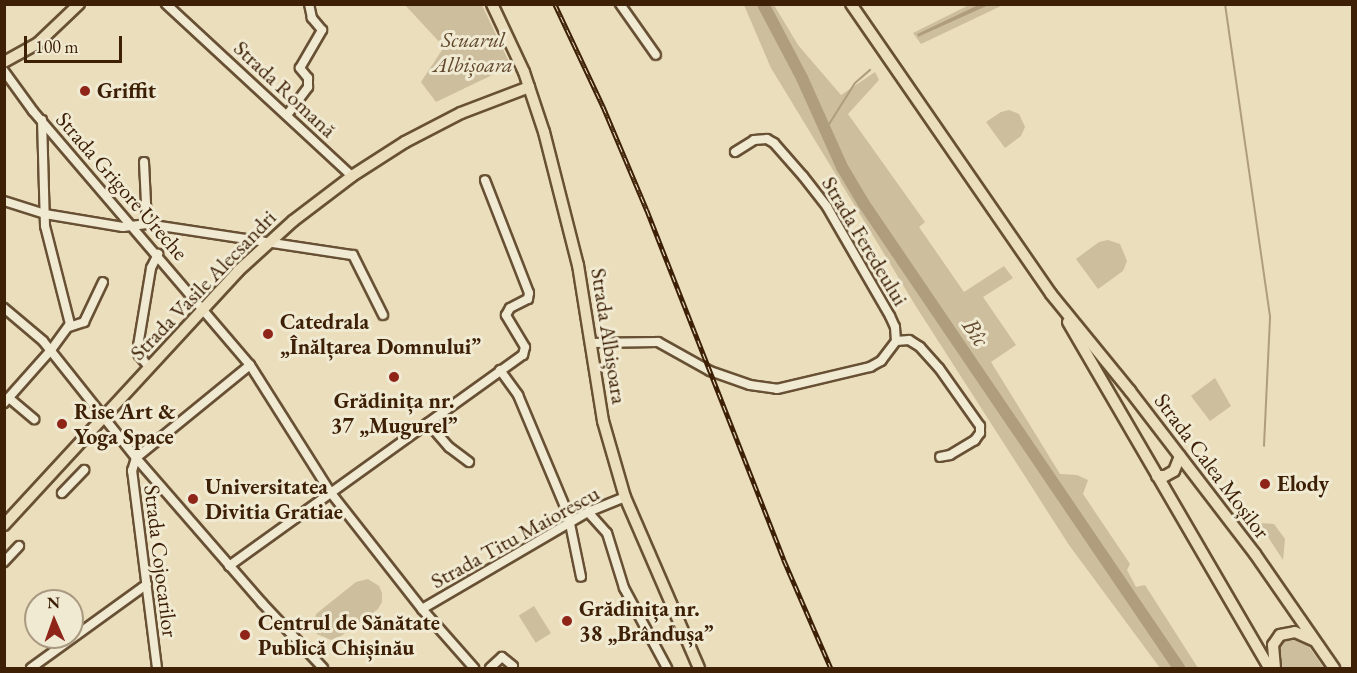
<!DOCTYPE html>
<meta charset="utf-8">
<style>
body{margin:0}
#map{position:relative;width:1357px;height:673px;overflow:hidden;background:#eadebc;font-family:"EB Garamond",serif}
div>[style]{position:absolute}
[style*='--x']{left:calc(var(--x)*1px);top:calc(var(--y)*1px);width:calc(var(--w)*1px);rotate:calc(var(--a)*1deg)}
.green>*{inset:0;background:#cdbe9d;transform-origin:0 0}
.water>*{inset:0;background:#af9d7e}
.stream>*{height:2px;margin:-1px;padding:0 1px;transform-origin:1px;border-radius:1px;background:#af9d7e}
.river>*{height:12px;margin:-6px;padding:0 6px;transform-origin:6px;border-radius:6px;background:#af9d7e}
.roads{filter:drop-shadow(2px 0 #685034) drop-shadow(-2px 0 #685034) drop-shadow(0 2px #685034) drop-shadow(0 -2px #685034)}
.minor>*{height:8px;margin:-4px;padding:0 4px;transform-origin:4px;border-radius:4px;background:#f1ead3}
.major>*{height:10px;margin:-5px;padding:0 5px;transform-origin:5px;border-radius:5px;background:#eadebc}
.rail>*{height:4.5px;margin-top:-2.25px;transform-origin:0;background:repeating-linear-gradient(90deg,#f1ead3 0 7px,#3d2006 0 14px);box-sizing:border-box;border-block:2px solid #3d2006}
.dots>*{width:16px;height:16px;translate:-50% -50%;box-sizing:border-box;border:3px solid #f1ead3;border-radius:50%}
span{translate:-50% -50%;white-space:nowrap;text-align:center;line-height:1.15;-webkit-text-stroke:6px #f1ead3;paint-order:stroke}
.park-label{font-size:22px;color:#61482c;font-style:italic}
.street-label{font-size:22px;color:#3d2006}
.poi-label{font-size:22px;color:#3d2006;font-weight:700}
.left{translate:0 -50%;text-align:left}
.water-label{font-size:24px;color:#654c30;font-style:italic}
.frame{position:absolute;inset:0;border:6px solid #3d2006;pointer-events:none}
.north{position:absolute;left:24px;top:589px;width:60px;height:60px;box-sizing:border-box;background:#f1ead3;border:2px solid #a99981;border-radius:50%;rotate:358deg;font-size:16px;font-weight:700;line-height:24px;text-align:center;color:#3d2006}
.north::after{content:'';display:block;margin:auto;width:21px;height:27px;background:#8f2418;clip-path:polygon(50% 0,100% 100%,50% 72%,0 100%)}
.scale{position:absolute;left:24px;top:36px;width:98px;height:27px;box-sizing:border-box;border:3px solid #3d2006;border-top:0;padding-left:8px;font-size:18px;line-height:21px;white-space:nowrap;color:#3d2006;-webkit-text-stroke:4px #f1ead3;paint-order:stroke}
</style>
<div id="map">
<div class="green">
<i style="clip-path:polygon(405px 5px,482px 5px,511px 66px,436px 102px,421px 82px,444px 47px)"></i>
<i style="clip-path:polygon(744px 5px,774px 5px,798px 45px,841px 95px,875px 72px,879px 80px,848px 114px,925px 222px,919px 227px,964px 292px,1004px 266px,1013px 278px,983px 297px,1016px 345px,991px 362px,1060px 474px,1077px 475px,1088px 480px,1083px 494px,1130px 564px,1127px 570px,1136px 587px,1145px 585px,1198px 668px,1160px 668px,1069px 545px,917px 308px,771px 68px)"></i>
<i style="clip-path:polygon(969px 5px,978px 5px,917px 34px,918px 37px,989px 5px,1003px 5px,921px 44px,913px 33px)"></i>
<i style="clip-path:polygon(1009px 110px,1019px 114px,1025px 127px,1021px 136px,1005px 148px,986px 122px,1001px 112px)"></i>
<i style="clip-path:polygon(1108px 240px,1120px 244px,1127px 261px,1123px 271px,1098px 289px,1076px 259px,1099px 242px)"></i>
<i style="clip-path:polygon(1215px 378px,1231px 406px,1210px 421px,1191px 396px)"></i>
<i style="clip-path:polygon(1259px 523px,1274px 524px,1285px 539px,1283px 560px)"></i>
<i style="clip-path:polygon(368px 579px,379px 586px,382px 593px,382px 602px,378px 609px,341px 636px,331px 640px,317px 634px,314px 628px,316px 614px,356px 582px)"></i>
<i style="left:534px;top:606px;width:32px;height:18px;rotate:58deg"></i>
<i style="clip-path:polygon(1289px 635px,1304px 640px,1324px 668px,1282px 668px,1277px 650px,1279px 641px)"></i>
</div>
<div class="water">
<i style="clip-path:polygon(978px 5px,989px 5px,918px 37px,917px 34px)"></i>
</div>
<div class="stream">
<i style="--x:1225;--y:4;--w:317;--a:81.8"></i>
<i style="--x:1270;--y:318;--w:128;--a:92.7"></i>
<i style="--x:826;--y:129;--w:54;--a:-57.8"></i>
<i style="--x:855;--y:83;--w:20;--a:-41"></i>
</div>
<div class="river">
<i style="--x:763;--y:4;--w:84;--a:62.2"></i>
<i style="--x:802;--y:78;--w:98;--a:65.8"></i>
<i style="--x:842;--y:167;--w:43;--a:59.3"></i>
<i style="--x:864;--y:204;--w:561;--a:55.83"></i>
</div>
<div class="roads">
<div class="minor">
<i style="--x:166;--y:4;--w:253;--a:42.8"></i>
<i style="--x:620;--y:4;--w:62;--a:54.8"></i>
<i style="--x:4;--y:71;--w:49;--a:54.1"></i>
<i style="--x:33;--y:111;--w:334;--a:49.5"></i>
<i style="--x:250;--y:365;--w:151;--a:57.7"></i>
<i style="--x:331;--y:493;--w:147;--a:51.9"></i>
<i style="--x:422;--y:609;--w:79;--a:48.6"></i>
<i style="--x:287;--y:115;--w:35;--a:-53"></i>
<i style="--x:308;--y:87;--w:9;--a:-90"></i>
<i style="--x:308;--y:78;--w:13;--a:-129"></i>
<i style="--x:300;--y:68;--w:44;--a:-59.9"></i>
<i style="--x:322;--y:30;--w:16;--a:-130"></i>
<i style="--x:312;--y:18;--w:14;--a:-102"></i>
<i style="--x:735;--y:152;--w:22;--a:-32"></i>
<i style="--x:754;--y:140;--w:13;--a:-4"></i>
<i style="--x:767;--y:139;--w:8;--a:30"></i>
<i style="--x:774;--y:143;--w:44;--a:48.7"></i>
<i style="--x:803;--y:176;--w:39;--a:52"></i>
<i style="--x:827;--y:207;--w:126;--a:60"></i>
<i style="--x:890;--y:316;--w:12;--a:66"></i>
<i style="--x:895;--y:327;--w:14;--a:86"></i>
<i style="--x:144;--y:162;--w:62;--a:87.2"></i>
<i style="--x:4;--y:201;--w:43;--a:17.6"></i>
<i style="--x:45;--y:214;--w:79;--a:9.5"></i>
<i style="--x:123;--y:227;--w:24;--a:-7"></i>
<i style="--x:147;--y:224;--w:208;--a:8.6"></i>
<i style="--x:353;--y:255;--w:67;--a:63.4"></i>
<i style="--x:4;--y:308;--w:51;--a:40.2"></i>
<i style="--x:43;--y:341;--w:149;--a:51.5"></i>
<i style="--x:136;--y:458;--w:192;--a:49"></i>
<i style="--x:262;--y:603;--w:89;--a:46.8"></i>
<i style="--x:69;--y:327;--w:16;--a:-18"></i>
<i style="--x:84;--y:322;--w:44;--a:-64.6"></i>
<i style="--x:591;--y:343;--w:67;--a:-0.9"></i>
<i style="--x:658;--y:342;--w:60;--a:29.1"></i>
<i style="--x:710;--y:371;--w:42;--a:19.3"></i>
<i style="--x:750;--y:385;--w:27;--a:8"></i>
<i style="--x:777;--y:389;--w:96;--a:-13.3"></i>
<i style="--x:870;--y:367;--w:13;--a:-29"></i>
<i style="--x:881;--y:361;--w:25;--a:-53"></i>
<i style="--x:896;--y:341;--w:13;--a:-4"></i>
<i style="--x:909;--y:340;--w:13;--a:32"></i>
<i style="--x:920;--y:347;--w:28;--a:48"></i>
<i style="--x:939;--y:368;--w:71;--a:54.7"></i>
<i style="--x:980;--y:426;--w:7;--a:90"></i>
<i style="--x:980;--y:433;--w:9;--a:126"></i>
<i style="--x:975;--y:440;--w:29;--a:149"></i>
<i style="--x:950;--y:455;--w:10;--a:169"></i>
<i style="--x:149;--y:367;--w:16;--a:-130"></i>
<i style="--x:139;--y:355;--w:9;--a:-96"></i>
<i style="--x:138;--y:346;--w:79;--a:-80.5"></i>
<i style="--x:151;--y:268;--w:16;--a:-63"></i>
<i style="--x:500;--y:370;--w:31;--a:54"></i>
<i style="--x:518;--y:395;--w:129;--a:67.2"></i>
<i style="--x:568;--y:514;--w:64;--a:78.3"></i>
<i style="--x:9;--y:398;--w:33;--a:40"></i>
<i style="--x:4;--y:403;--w:71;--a:-48.4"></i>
<i style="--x:51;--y:350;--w:32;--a:-54"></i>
<i style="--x:70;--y:324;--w:101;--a:-104.3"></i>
<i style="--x:45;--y:226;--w:106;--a:-91.6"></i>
<i style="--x:428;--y:423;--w:32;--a:49"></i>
<i style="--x:449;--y:447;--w:25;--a:37"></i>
<i style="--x:62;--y:493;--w:32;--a:-46"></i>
<i style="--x:588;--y:512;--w:28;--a:48"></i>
<i style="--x:607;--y:533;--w:58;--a:72.8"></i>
<i style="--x:624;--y:588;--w:91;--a:61.7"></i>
<i style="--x:4;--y:562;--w:22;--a:-47"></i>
<i style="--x:229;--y:566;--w:362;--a:-35.7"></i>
<i style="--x:523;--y:355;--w:8;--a:-76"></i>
<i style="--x:525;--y:347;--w:37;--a:-121"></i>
<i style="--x:506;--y:315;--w:8;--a:-60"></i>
<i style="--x:510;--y:308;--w:20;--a:-27"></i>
<i style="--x:528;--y:299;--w:6;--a:-81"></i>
<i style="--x:529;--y:293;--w:121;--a:-111.3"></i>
<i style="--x:422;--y:609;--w:192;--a:-30.3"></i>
<i style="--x:588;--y:512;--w:40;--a:-22"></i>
<i style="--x:31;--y:668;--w:143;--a:-35.9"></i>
<i style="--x:157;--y:668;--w:199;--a:-97.2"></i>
<i style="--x:132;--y:471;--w:14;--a:-73"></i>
<i style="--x:136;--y:458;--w:147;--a:-39.2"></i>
<i style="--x:490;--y:668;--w:16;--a:-43"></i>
<i style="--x:502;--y:657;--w:14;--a:39"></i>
</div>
<div class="major">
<i style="--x:492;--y:4;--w:75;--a:64.8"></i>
<i style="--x:524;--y:72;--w:63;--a:71.6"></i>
<i style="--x:544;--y:132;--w:137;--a:75.7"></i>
<i style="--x:578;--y:265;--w:158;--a:80.9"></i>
<i style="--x:603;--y:421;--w:79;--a:73.9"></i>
<i style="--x:625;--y:497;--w:186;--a:66.6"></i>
<i style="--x:851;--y:4;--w:352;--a:55.4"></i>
<i style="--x:1051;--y:294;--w:125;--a:50.8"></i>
<i style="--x:1130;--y:391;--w:205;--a:52.5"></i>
<i style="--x:1255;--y:554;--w:139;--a:55.3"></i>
<i style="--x:4;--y:62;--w:38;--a:-29"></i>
<i style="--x:37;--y:44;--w:58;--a:-43.6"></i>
<i style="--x:1068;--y:322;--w:400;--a:59.8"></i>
<i style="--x:1157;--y:476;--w:8;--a:0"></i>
<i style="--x:1165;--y:476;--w:10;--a:-29"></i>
<i style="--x:1174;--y:471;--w:16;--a:-68"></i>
<i style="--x:4;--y:525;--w:345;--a:-47.3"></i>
<i style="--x:238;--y:271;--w:74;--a:-42.3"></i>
<i style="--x:293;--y:221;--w:74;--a:-37.3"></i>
<i style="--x:352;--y:176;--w:63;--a:-32.7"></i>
<i style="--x:405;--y:142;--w:63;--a:-27.4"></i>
<i style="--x:461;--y:113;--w:73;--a:-20.9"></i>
<i style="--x:1275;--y:668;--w:23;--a:-95"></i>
<i style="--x:1273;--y:645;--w:12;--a:-55"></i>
<i style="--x:1280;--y:635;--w:15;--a:-11"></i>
<i style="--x:1295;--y:632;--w:20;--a:24"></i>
</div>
</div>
<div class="rail">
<i style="--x:555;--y:4;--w:113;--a:64.8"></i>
<i style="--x:603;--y:106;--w:113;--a:67.1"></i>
<i style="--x:647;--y:210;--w:376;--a:68.6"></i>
<i style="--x:784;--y:560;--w:118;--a:66.5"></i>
</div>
<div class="dots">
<i style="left:85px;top:91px;background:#8f2418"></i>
<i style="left:268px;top:334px;background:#8f2418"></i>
<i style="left:394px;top:377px;background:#8f2418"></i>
<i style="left:62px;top:424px;background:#8f2418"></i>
<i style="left:1265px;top:484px;background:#8f2418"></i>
<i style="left:193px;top:499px;background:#8f2418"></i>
<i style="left:567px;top:621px;background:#8f2418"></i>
<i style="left:245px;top:635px;background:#8f2418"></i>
</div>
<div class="park-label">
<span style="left:473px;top:52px">Scuarul<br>Albișoara</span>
</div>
<div class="street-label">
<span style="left:285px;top:89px;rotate:43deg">Strada Romană</span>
<span style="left:122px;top:186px;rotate:49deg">Strada Grigore Ureche</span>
<span style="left:865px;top:241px;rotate:59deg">Strada Feredeului</span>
<span style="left:203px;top:285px;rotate:-46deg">Strada Vasile Alecsandri</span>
<span style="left:609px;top:336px;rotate:81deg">Strada Albișoara</span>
<span style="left:1212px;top:466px;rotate:53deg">Strada Calea Moșilor</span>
<span style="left:515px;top:537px;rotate:-29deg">Strada Titu Maiorescu</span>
<span style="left:161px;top:561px;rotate:83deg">Strada Cojocarilor</span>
</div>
<div class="poi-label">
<span class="left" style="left:97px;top:91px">Griffit</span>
<span class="left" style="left:280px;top:334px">Catedrala<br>„Înălțarea Domnului”</span>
<span style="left:394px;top:413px">Grădinița nr.<br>37 „Mugurel”</span>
<span class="left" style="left:74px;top:424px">Rise Art &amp;<br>Yoga Space</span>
<span class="left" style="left:1277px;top:484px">Elody</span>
<span class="left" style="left:205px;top:499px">Universitatea<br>Divitia Gratiae</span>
<span class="left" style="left:579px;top:621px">Grădinița nr.<br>38 „Brândușa”</span>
<span class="left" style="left:258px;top:635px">Centrul de Sănătate<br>Publică Chișinău</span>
</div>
<div class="water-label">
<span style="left:976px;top:332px;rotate:56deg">Bîc</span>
</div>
<div class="frame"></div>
<div class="north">N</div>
<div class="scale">100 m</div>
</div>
